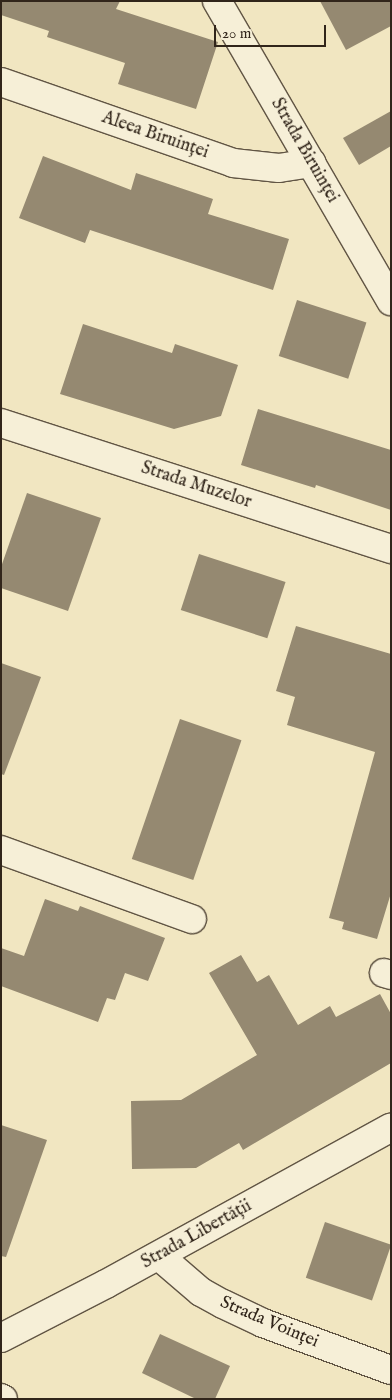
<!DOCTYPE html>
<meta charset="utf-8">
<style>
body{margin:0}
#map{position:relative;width:392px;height:1400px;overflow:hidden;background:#f1e6c1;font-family:"IM FELL English",serif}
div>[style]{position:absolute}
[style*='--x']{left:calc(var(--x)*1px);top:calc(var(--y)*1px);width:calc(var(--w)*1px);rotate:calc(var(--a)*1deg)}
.building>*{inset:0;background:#958971;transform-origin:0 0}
.roads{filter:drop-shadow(1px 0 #615544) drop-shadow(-1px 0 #615544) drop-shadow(0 1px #615544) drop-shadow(0 -1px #615544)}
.minor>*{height:28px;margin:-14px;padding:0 14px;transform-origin:14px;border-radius:14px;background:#f6efd7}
span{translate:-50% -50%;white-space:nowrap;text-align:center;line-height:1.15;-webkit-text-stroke:5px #f6efd7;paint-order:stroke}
.street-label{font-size:18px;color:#31251a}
.frame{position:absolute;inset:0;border:2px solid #31251a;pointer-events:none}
.scale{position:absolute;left:214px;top:25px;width:112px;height:22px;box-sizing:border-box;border:2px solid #31251a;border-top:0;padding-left:6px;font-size:15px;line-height:18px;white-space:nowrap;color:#31251a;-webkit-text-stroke:4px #f6efd7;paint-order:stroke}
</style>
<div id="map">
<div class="building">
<i style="clip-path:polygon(1px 1px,120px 1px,116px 9px,218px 42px,196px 109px,118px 84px,125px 63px,47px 37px,49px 31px,1px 15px)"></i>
<i style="clip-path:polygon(320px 1px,391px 1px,391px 26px,346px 50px)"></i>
<i style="clip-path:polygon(391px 111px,391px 146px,359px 165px,343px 138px)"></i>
<i style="clip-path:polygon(43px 156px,131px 190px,136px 173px,213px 199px,208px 214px,289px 239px,273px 290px,90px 230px,85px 243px,19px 218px)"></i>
<i style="left:297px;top:300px;width:73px;height:59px;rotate:18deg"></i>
<i style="clip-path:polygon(83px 324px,172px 353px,175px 344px,238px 365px,221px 416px,174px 429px,60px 394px)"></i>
<i style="clip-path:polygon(258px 409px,391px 450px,391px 510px,316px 485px,315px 488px,241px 465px)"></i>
<i style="clip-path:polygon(27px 493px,101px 518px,68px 611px,1px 588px,1px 567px)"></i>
<i style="left:199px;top:554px;width:91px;height:59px;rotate:18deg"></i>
<i style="clip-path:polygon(296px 626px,391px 654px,391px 893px,377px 939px,342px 929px,344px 922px,329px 918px,375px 752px,287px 725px,295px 697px,276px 691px)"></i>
<i style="clip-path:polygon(1px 663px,41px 677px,4px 775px,1px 774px)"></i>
<i style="left:180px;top:719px;width:65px;height:148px;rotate:19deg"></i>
<i style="clip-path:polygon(45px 899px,78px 911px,80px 906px,165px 938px,148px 981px,125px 973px,115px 1000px,107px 998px,98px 1022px,1px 986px,1px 948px,24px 956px)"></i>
<i style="clip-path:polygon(241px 955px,257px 982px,269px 975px,298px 1025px,330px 1006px,336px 1017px,380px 994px,391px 1014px,391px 1063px,243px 1150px,239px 1143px,196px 1168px,132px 1169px,131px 1101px,181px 1100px,257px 1055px,209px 973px)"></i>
<i style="clip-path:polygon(1px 1125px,47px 1140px,6px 1257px,1px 1256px)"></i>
<i style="left:325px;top:1222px;width:70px;height:59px;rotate:19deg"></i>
<i style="clip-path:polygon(160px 1334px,230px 1366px,215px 1399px,196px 1399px,142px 1373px)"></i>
</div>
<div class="roads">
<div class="minor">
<i style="--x:217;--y:1;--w:347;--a:59.9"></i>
<i style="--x:1;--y:82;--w:246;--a:19.2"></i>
<i style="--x:233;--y:163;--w:46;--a:6.2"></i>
<i style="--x:279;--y:168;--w:33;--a:-9"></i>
<i style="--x:1;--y:423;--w:410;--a:17.9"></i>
<i style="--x:1;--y:850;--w:203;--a:19.9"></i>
<i style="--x:384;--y:973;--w:7;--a:16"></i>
<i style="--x:159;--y:1256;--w:55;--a:40.6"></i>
<i style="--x:201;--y:1292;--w:25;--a:29"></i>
<i style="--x:223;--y:1304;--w:44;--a:25.4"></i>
<i style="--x:263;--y:1323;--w:136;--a:20.2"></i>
<i style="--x:1;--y:1338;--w:118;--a:-27.2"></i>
<i style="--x:106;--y:1284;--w:325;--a:-28.8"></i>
<i style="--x:1;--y:1398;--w:2;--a:27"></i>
</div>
</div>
<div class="street-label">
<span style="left:155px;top:136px;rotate:19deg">Aleea Biruinței</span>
<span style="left:304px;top:151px;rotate:60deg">Strada Biruinței</span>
<span style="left:196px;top:486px;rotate:18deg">Strada Muzelor</span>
<span style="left:197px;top:1235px;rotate:-29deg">Strada Libertății</span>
<span style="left:269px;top:1323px;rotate:23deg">Strada Voinței</span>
</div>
<div class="frame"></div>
<div class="scale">20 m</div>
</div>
